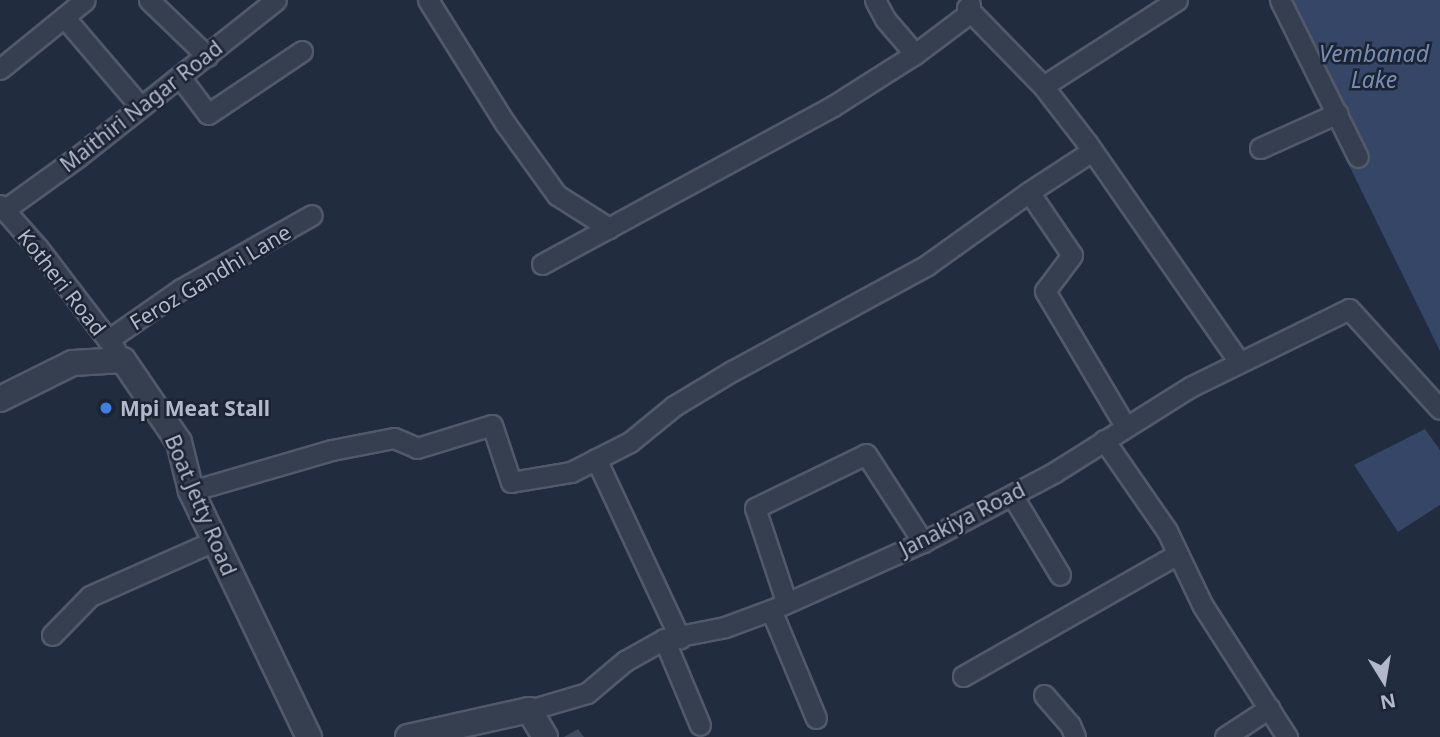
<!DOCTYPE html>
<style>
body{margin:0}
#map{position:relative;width:1440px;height:737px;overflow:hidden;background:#222c3f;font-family:"Noto Sans",sans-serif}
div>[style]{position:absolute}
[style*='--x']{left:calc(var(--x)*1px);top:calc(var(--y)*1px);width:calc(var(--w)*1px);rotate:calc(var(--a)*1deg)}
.water>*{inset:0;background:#354667}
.building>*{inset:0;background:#3e4a5e}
.roads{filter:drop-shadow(2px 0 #52596a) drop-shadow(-2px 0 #52596a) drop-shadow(0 2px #52596a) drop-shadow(0 -2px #52596a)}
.minor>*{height:19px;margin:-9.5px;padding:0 9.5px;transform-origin:9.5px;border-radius:9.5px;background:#363f4f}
.tertiary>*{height:24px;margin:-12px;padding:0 12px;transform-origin:12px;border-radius:12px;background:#363f4f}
.dots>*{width:19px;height:19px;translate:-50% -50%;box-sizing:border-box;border:4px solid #1c2434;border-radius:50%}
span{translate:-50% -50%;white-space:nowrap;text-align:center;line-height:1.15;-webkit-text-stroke:5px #1c2434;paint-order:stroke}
.street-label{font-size:21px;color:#b2b9ca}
.poi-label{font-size:21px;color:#b2b9ca;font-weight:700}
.left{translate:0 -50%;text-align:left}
.water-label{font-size:23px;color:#788db3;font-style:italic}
.north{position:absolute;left:1349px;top:646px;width:70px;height:70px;-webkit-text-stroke:5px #1c2434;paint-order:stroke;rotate:169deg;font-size:19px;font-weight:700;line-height:28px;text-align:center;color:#b2b9ca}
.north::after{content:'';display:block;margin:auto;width:24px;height:32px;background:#b2b9ca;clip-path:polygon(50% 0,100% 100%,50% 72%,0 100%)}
</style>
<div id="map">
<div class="water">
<i style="clip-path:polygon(1268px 0,1440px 0,1440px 351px)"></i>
<i style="clip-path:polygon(1425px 429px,1440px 450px,1440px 505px,1398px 532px,1354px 465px)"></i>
</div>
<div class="building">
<i style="clip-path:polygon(578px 729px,584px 737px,564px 737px)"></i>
</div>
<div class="roads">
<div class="minor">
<i style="--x:149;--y:0;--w:81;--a:44"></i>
<i style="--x:428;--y:0;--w:145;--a:58"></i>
<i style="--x:505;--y:123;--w:89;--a:54.2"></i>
<i style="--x:557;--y:195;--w:62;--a:32.4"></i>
<i style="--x:875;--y:0;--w:21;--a:62"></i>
<i style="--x:885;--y:19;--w:46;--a:49.4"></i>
<i style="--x:1177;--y:0;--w:159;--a:147.3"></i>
<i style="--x:1043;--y:86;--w:72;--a:52.3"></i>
<i style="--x:1087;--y:143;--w:267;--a:55.2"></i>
<i style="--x:1280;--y:0;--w:175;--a:63.6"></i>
<i style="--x:970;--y:5;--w:4;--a:135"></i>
<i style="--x:967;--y:8;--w:109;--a:45.7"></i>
<i style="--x:64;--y:17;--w:118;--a:49.5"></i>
<i style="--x:0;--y:69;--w:109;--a:-39.1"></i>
<i style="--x:180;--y:77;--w:46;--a:52.9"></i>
<i style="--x:208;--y:114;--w:113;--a:-33.8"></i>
<i style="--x:1260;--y:148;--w:85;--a:-24.2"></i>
<i style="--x:1029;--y:192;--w:75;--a:-33.1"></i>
<i style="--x:0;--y:205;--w:57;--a:48.5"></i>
<i style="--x:38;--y:248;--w:127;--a:52.7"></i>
<i style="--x:4;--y:210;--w:92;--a:-35.8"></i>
<i style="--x:79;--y:156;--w:251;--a:-38.4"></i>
<i style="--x:542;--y:264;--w:331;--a:-28.5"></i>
<i style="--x:833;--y:106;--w:97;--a:-32.4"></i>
<i style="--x:915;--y:54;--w:70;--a:-36.9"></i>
<i style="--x:108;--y:340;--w:89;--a:-34.9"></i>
<i style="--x:181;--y:289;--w:150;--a:-29.5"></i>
<i style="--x:1104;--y:440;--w:111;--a:55.3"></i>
<i style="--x:1167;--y:531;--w:83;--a:64.4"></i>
<i style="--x:1203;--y:606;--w:156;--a:57.3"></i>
<i style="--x:596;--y:459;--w:198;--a:64.9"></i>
<i style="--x:191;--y:491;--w:147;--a:-16.2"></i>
<i style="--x:332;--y:450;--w:63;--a:-11"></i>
<i style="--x:394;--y:438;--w:25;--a:23"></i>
<i style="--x:417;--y:448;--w:78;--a:-17"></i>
<i style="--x:492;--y:425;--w:60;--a:71.6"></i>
<i style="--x:511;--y:482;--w:61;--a:-9.5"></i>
<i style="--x:571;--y:472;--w:66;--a:-27"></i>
<i style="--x:630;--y:442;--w:57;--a:-39.3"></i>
<i style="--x:674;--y:406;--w:68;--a:-31.1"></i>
<i style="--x:732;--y:371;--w:222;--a:-28.5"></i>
<i style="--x:927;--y:265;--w:125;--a:-35.6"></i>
<i style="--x:1029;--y:192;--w:76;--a:55.7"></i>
<i style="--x:1072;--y:255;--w:45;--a:126.9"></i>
<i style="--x:1045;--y:291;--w:157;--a:59.3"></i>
<i style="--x:1012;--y:495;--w:93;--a:59"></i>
<i style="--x:786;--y:601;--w:98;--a:-108.4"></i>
<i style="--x:755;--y:508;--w:123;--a:-25.9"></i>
<i style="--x:866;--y:454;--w:105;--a:57.1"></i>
<i style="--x:771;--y:610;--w:117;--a:67.4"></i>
<i style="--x:52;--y:635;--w:54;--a:-45.7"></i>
<i style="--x:90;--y:596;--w:136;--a:-23.9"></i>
<i style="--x:664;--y:639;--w:93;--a:67.3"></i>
<i style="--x:963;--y:676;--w:247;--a:-29.6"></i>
<i style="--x:1044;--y:695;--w:40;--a:49"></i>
<i style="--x:1070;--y:725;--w:13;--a:67"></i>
<i style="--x:529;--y:710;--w:60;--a:-16.3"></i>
<i style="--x:587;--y:693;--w:50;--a:-40.1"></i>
<i style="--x:625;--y:661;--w:45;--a:-29.4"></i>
<i style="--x:664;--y:639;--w:62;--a:-11.1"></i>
<i style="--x:725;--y:627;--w:49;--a:-20.3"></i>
<i style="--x:771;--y:610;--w:167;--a:-24.1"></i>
<i style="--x:923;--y:542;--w:149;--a:-27.9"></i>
<i style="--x:1055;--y:472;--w:160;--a:-32.2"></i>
<i style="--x:1190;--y:387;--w:177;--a:-26.1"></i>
<i style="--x:1349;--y:309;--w:135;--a:47.7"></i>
<i style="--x:1225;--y:737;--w:53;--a:-33.4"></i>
</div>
<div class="tertiary">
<i style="--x:0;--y:399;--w:81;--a:-26.3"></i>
<i style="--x:73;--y:363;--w:50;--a:-3.4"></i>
<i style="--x:123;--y:360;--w:99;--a:55.7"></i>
<i style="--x:179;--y:442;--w:50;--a:76.2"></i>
<i style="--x:191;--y:491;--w:273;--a:64.4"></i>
<i style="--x:408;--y:737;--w:124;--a:-12.6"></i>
<i style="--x:529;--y:710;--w:31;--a:59"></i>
</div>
</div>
<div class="dots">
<i style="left:106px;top:408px;background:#3f7fe0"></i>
</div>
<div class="street-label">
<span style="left:141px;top:106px;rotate:-38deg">Maithiri Nagar Road</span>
<span style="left:210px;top:277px;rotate:-31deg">Feroz Gandhi Lane</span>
<span style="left:62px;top:282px;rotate:52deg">Kotheri Road</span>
<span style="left:201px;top:505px;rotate:67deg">Boat Jetty Road</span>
<span style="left:962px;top:519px;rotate:-27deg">Janakiya Road</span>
</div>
<div class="poi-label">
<span class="left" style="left:120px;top:408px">Mpi Meat Stall</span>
</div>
<div class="water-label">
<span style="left:1374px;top:66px">Vembanad<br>Lake</span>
</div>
<div class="north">N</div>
</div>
